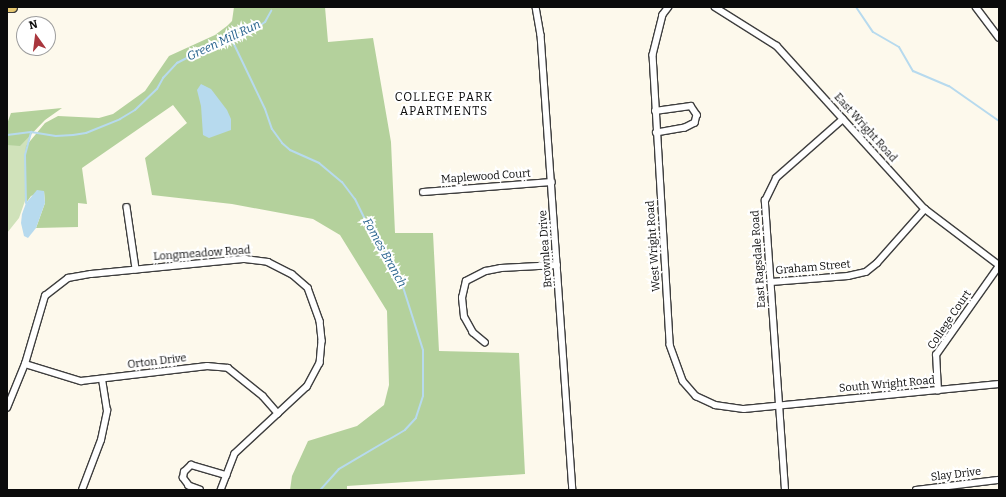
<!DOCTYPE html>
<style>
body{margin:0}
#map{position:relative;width:1006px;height:497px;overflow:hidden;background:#fdf9ec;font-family:Bitter,serif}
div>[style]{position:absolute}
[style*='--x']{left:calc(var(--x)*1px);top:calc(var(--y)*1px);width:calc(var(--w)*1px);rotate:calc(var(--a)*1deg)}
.green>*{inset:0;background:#d0e2ba}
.forest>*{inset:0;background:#b4d19c}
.water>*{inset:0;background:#b7daee}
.stream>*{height:2px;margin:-1px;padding:0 1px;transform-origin:1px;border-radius:1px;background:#b7daee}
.roads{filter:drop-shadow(1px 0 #3e3e3e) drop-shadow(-1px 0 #3e3e3e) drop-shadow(0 1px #3e3e3e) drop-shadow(0 -1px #3e3e3e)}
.minor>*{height:5.5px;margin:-2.75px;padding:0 2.75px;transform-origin:2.75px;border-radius:2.75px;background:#fff}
.primary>*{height:9px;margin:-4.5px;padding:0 4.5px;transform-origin:4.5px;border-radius:4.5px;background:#e7c972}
span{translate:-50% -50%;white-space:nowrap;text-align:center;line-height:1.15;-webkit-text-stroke:4px #fff;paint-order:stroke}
.street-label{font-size:11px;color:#0b0b0b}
.water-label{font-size:12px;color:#25618c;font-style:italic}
.neighbourhood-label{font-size:12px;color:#0b0b0b;letter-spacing:1px}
.frame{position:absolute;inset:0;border:8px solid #0b0b0b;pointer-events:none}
.north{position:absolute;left:16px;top:16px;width:40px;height:40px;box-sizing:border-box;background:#fff;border:1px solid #9d9d9d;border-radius:50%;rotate:346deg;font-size:11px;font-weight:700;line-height:16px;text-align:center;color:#0b0b0b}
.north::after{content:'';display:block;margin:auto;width:14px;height:18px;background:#a9363d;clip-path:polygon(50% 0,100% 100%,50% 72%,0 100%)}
</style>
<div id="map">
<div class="green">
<i style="clip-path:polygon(31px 132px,25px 155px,25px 201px,19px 218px,7px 233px,7px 135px)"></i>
</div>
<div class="forest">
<i style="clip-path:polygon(234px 7px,325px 7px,328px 42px,373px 38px,391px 142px,395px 233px,433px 233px,439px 351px,519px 353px,525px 474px,347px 486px,347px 490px,290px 490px,292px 476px,308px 441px,357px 426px,384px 405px,389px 385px,387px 311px,340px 235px,313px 219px,232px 204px,152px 195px,145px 158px,187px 123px,173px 105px,82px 168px,87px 204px,78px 203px,78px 227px,36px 228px,45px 203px,44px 191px,31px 196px,26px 203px,25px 155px,26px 146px,45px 123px,58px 116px,99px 118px,113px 114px,145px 91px,169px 56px,215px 35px,227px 26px,232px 21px)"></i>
<i style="clip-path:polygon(62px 108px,45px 120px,20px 146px,7px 145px,7px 124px,11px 113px)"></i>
</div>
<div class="water">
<i style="clip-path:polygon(201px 84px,211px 89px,227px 110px,231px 119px,231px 130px,209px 138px,203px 135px,201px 106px,197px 90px)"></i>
<i style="clip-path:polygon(37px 190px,44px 191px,45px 203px,36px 228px,28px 238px,24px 236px,21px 223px,22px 214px,26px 203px)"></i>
</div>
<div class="stream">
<i style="--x:856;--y:7;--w:30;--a:56"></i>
<i style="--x:873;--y:32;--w:30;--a:30"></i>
<i style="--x:899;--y:47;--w:28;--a:60"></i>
<i style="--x:913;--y:71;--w:39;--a:23"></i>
<i style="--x:949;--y:86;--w:61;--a:35"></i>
<i style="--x:231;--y:38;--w:79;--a:64.4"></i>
<i style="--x:265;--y:109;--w:21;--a:71"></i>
<i style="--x:272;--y:129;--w:17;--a:54"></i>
<i style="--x:282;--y:143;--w:11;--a:41"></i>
<i style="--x:290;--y:150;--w:32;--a:24"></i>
<i style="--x:319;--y:163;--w:30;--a:40"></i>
<i style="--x:342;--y:182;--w:21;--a:53"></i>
<i style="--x:355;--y:199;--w:52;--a:63.9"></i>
<i style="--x:378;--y:246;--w:48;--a:58.6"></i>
<i style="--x:403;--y:287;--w:66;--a:72.4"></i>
<i style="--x:423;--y:350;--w:46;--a:90"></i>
<i style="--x:423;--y:396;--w:23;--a:108"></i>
<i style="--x:416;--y:418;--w:16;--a:133"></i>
<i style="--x:405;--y:430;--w:77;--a:149.4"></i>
<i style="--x:339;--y:469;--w:28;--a:132"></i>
<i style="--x:7;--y:135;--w:24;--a:-7"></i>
<i style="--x:31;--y:132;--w:25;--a:9"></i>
<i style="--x:56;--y:136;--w:17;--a:-3"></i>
<i style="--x:73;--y:135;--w:13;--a:-9"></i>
<i style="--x:86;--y:133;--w:37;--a:-22"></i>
<i style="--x:120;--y:119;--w:17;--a:-31"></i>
<i style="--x:135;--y:110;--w:30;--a:-44"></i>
<i style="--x:157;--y:89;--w:13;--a:-61"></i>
<i style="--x:163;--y:78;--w:21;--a:-47"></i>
<i style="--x:177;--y:63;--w:37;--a:-27"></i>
<i style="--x:210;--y:46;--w:52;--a:-21.6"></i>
<i style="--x:258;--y:27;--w:9;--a:-36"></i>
<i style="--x:265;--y:22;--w:13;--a:-61"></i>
<i style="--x:26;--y:203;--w:48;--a:-91.2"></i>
<i style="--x:25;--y:155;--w:24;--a:-75"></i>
</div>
<div class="roads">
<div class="minor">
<i style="--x:536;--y:7;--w:28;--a:80"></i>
<i style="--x:541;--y:35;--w:456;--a:86"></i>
<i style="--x:669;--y:7;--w:10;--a:127"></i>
<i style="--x:663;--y:15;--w:41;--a:104"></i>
<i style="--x:653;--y:55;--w:290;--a:86.6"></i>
<i style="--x:670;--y:345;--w:38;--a:70"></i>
<i style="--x:683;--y:381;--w:20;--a:49"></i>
<i style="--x:696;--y:396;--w:21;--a:25"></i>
<i style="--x:715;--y:405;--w:29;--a:8"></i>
<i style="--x:744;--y:409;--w:256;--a:-5.6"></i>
<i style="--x:715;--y:7;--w:73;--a:32.2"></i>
<i style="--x:777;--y:46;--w:220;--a:47.8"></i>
<i style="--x:925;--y:209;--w:93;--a:37.1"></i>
<i style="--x:976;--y:7;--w:38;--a:53"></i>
<i style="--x:655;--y:111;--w:36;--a:-8"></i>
<i style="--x:691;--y:106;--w:11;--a:56"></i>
<i style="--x:697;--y:115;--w:8;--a:104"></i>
<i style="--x:695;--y:123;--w:11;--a:153"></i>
<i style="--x:685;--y:128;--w:29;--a:170"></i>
<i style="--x:423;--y:192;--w:129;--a:-4.4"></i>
<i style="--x:127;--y:207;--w:63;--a:81.7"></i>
<i style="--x:771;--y:282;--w:77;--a:-4.5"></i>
<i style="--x:848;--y:276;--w:18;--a:-13"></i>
<i style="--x:866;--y:272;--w:14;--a:-39"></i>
<i style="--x:877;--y:263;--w:72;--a:-48.4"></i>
<i style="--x:485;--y:343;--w:16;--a:-140"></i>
<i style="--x:473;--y:333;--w:18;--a:-119"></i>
<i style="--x:464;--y:317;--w:19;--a:-96"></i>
<i style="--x:462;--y:298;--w:17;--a:-77"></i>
<i style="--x:466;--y:281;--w:22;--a:-27"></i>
<i style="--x:486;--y:271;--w:15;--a:-11"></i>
<i style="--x:501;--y:268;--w:56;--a:-3.1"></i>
<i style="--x:25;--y:364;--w:59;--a:16.9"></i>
<i style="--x:81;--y:381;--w:127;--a:-6.8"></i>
<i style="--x:207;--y:366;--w:21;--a:5"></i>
<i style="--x:228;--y:368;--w:45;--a:38.7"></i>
<i style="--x:263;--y:396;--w:23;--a:49"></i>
<i style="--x:938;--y:391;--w:36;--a:-93"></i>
<i style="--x:936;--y:355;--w:109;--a:-54.7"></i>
<i style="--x:7;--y:408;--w:48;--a:-67.8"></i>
<i style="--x:25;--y:364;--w:71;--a:-73.6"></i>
<i style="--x:45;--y:296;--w:29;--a:-38"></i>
<i style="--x:68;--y:278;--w:23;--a:-10"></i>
<i style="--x:91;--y:274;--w:155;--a:-5.6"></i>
<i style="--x:245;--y:259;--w:23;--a:7"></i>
<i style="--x:268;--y:262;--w:27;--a:27"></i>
<i style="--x:292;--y:274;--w:21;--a:41"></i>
<i style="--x:308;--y:288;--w:35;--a:70"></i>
<i style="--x:320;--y:321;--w:20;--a:84"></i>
<i style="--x:322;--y:341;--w:22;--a:95"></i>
<i style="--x:320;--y:363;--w:27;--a:118"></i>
<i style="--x:307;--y:387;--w:98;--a:137.1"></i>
<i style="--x:235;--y:454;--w:39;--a:111"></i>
<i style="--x:82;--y:490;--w:53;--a:-69.2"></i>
<i style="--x:101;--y:440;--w:30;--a:-78"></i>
<i style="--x:107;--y:411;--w:32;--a:-99"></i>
<i style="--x:200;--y:490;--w:12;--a:-160"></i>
<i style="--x:189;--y:486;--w:10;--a:-127"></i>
<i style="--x:183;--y:478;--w:6;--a:-81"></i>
<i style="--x:184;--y:472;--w:10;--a:-45"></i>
<i style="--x:191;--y:465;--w:37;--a:16"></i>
<i style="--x:785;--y:490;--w:290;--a:-94"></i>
<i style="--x:765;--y:201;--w:25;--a:-64"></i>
<i style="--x:776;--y:178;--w:89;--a:-41.4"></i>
<i style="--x:916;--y:490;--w:84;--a:-6.9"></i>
</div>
<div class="primary">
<i style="--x:7;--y:7;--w:5;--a:0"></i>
</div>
</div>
<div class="street-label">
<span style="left:865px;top:128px;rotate:48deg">East Wright Road</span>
<span style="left:486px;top:177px;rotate:-4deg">Maplewood Court</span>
<span style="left:654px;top:246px;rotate:-94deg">West Wright Road</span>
<span style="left:546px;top:249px;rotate:-94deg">Brownlea Drive</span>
<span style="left:202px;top:254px;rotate:-4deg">Longmeadow Road</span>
<span style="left:759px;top:259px;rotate:-94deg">East Ragsdale Road</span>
<span style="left:813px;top:268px;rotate:-5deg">Graham Street</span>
<span style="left:950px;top:320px;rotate:-56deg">College Court</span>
<span style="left:157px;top:362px;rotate:-7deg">Orton Drive</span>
<span style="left:887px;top:385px;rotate:-5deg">South Wright Road</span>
<span style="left:956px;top:475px;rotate:-7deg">Slay Drive</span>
</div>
<div class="water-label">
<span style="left:224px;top:41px;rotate:-25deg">Green Mill Run</span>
<span style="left:384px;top:253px;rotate:61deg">Fomes Branch</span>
</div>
<div class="neighbourhood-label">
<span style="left:444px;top:105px">COLLEGE PARK<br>APARTMENTS</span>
</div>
<div class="frame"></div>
<div class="north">N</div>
</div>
